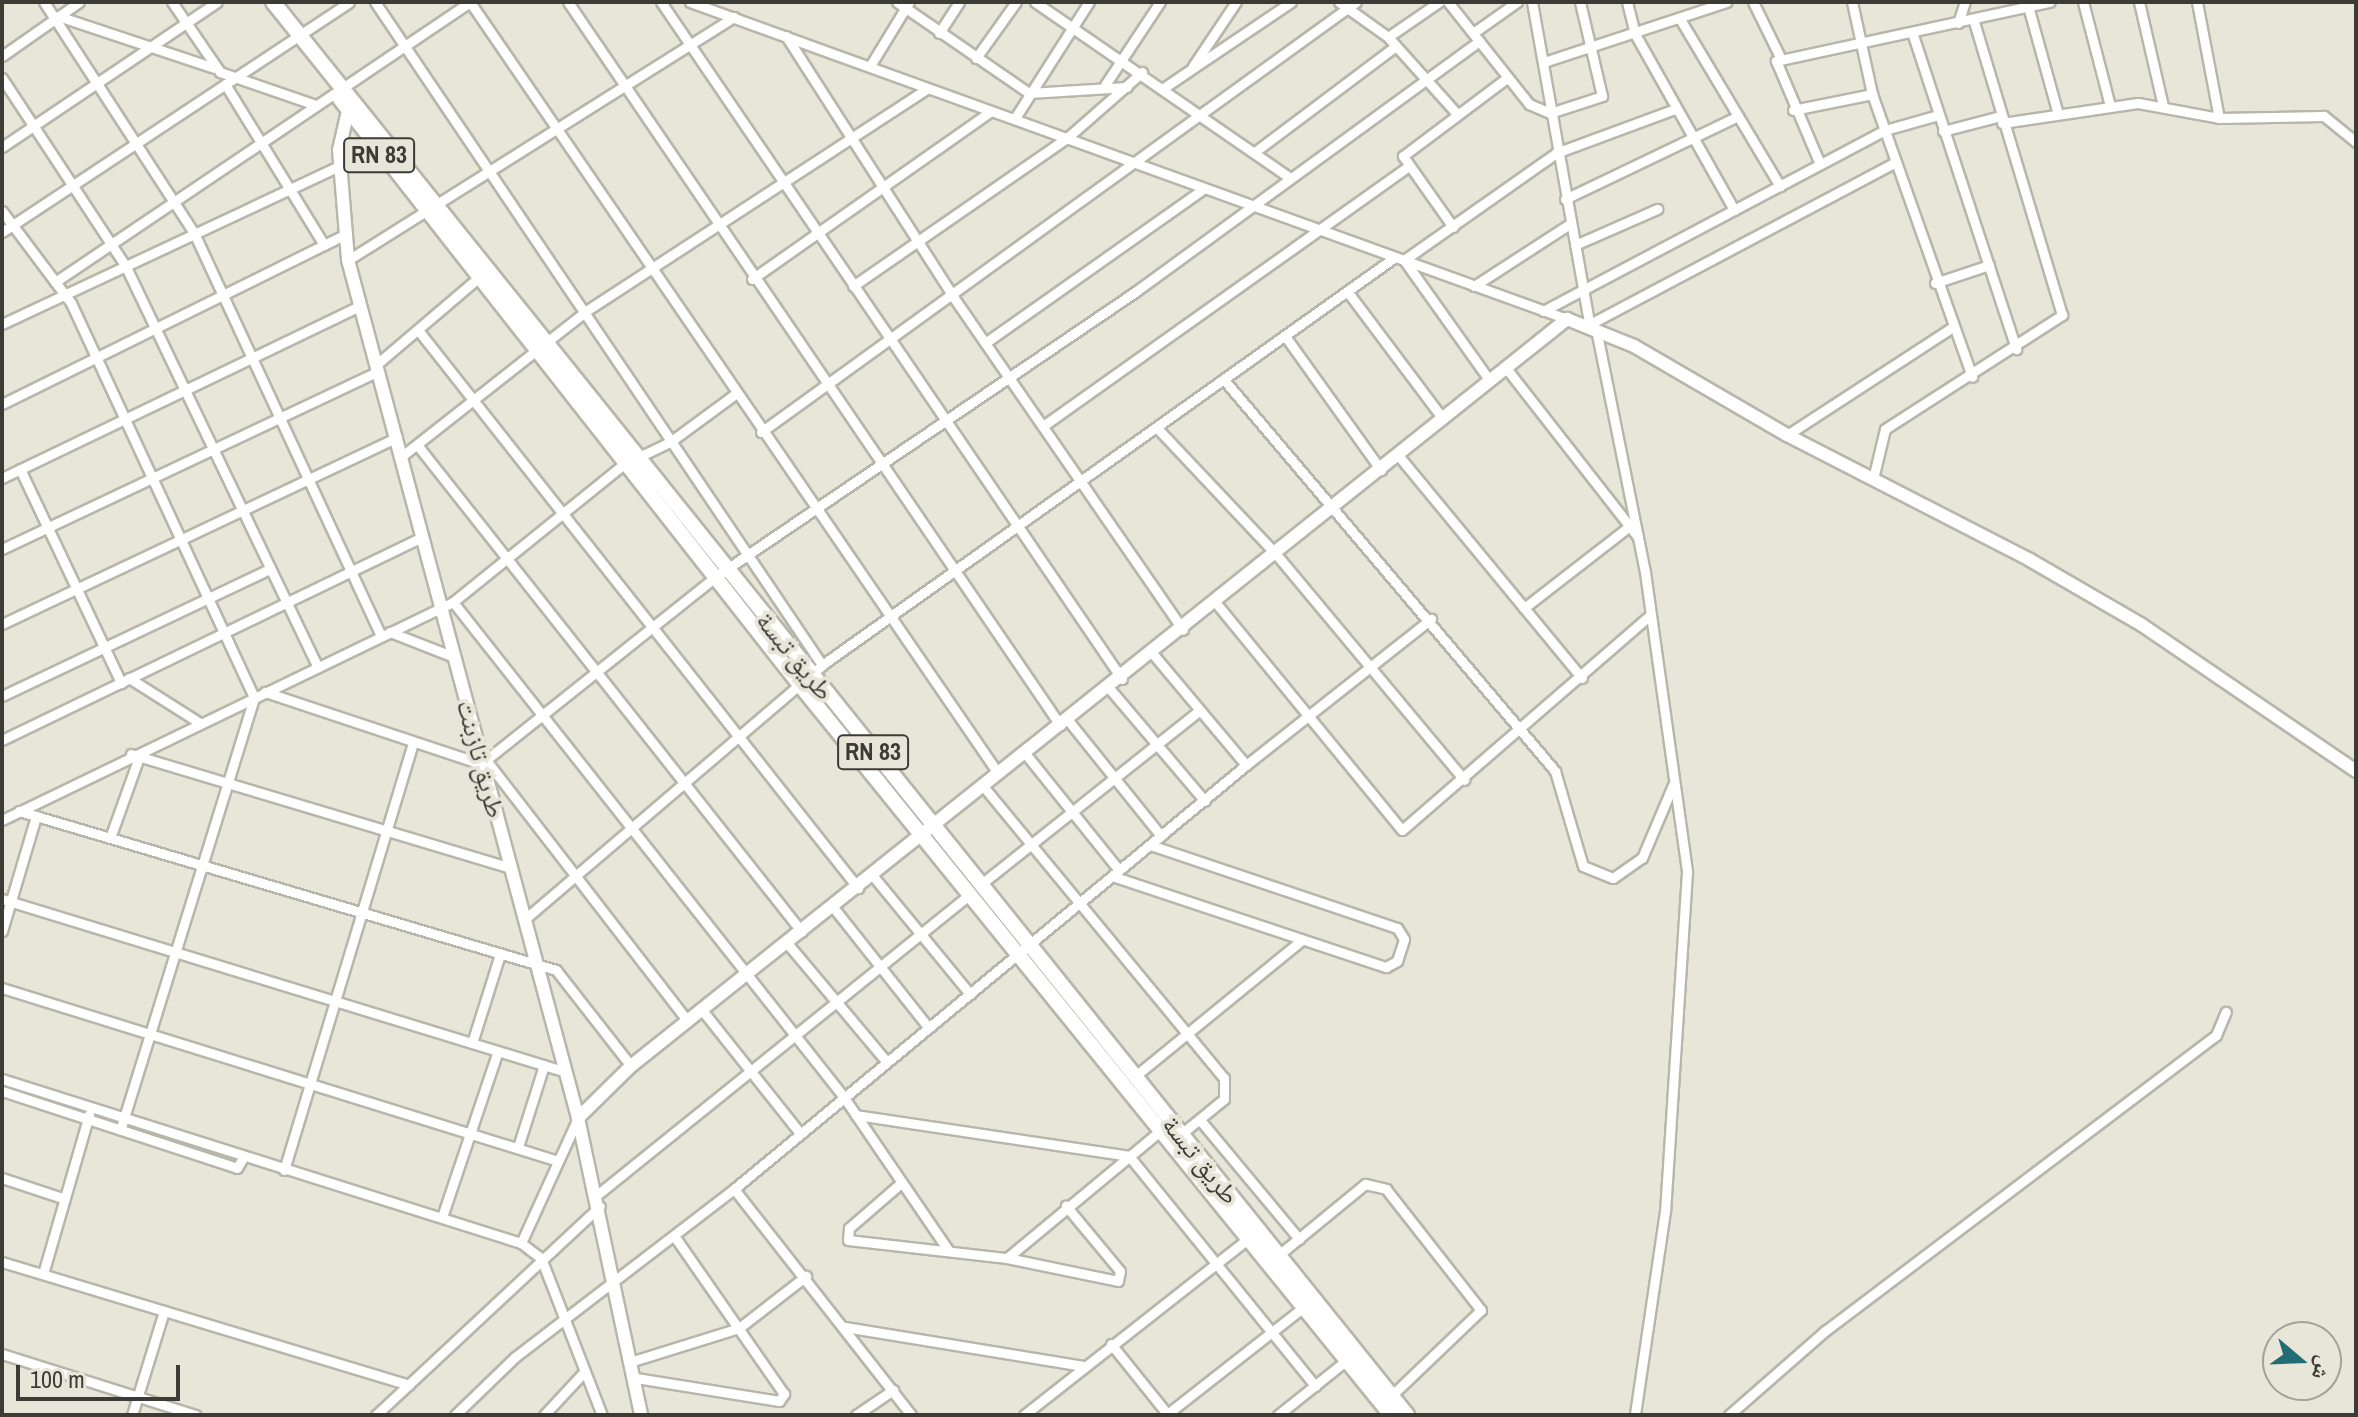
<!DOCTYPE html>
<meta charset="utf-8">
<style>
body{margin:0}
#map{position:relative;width:2358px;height:1417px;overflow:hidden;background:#e8e5d9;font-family:"Archivo Narrow","Noto Naskh Arabic",sans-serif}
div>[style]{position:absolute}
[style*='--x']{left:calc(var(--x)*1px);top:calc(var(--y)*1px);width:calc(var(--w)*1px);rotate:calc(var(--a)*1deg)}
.roads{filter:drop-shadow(2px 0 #b8b6aa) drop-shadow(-2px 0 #b8b6aa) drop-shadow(0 2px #b8b6aa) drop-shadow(0 -2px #b8b6aa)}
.street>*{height:9px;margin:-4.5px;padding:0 4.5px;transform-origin:4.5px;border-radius:4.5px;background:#fff}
.secondary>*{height:12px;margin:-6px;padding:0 6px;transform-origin:6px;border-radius:6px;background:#fff}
.primary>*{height:14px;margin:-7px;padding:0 7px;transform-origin:7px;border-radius:7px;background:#fff}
span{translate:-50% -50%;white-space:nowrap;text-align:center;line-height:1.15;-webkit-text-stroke:8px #e8e5d9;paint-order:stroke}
.shield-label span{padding:2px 6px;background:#e8e5d9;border:2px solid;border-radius:6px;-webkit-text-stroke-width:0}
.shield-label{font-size:24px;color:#3c3b36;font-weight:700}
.street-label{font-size:26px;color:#3c3b36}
.frame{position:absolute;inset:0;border:4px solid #3c3b36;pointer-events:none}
.north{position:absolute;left:2262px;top:1321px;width:80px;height:80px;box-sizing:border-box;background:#e8e5d9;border:2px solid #a3a198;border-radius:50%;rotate:109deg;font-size:22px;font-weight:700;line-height:32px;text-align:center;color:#3c3b36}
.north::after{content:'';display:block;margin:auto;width:28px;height:36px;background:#226c75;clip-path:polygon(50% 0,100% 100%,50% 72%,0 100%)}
.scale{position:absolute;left:16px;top:1365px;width:164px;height:36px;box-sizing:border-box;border:4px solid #3c3b36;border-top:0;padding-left:10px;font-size:24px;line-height:28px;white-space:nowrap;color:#3c3b36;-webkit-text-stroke:6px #e8e5d9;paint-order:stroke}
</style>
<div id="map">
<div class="roads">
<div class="street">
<i style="--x:44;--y:2;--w:275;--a:57"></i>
<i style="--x:194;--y:233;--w:444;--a:65.1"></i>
<i style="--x:172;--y:2;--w:85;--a:55.6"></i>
<i style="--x:220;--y:72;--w:102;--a:19"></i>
<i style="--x:375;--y:2;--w:800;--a:56.01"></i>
<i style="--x:470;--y:2;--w:934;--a:55.6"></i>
<i style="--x:568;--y:2;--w:875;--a:55.76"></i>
<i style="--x:661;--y:2;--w:819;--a:55.75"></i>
<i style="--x:690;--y:2;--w:933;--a:19.87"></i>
<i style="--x:897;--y:2;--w:160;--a:34.6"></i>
<i style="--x:1029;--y:93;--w:98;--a:-3.5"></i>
<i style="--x:1035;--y:2;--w:310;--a:34.6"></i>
<i style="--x:1339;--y:2;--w:60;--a:35.5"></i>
<i style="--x:1388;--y:37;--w:103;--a:48.1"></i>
<i style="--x:1448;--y:2;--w:130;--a:51.5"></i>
<i style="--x:1529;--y:104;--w:23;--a:23"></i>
<i style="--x:1550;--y:113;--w:55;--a:-18.1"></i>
<i style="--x:1602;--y:96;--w:97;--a:-103.2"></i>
<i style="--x:1532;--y:2;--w:330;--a:79.9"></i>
<i style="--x:1627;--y:2;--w:33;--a:76"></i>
<i style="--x:1635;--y:34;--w:202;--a:60.6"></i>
<i style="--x:1753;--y:2;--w:64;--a:63.8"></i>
<i style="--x:1852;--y:2;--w:94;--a:77.7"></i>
<i style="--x:1872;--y:94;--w:300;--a:70.5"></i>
<i style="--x:2083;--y:2;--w:107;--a:75.4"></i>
<i style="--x:2139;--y:2;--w:107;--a:77"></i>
<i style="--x:2197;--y:2;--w:118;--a:79.3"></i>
<i style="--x:2028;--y:6;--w:112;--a:74.5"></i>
<i style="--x:58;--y:16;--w:164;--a:18.4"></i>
<i style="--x:1680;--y:19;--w:195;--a:59.1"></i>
<i style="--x:1958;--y:23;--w:22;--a:-72"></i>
<i style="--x:1912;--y:32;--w:334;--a:71.8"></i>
<i style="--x:939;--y:33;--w:37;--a:-57"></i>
<i style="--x:1473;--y:33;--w:54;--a:-35.2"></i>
<i style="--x:786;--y:36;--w:311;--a:57.3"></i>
<i style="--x:954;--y:298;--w:403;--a:55.4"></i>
<i style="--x:1388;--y:37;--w:62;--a:-34.5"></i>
<i style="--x:2;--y:56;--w:94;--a:-35"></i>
<i style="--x:976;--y:58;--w:69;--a:-54.5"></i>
<i style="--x:1544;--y:62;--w:192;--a:-18.2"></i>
<i style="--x:870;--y:66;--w:75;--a:-58.6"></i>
<i style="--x:1193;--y:66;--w:77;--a:-56.1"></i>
<i style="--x:2;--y:78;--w:226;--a:56.7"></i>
<i style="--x:126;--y:267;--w:444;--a:64.4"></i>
<i style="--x:225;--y:84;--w:189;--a:58.4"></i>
<i style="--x:1105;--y:85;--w:100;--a:-56.5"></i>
<i style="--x:1165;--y:87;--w:152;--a:-34"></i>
<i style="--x:1793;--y:110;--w:81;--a:-11.4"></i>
<i style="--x:1015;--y:118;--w:138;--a:-57.5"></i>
<i style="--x:2002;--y:123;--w:137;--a:-8.4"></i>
<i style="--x:2138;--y:103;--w:82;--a:10.5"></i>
<i style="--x:2219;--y:118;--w:105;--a:-1.1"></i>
<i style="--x:2324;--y:116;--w:41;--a:39.1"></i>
<i style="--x:1943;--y:131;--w:59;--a:-14.7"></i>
<i style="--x:2;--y:147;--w:259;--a:-34"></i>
<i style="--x:1256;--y:151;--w:175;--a:-36.9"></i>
<i style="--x:1820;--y:164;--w:112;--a:-113.1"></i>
<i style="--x:1776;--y:61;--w:280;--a:-12.2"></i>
<i style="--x:1565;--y:199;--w:192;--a:-25.6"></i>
<i style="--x:2;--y:211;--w:115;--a:53.1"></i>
<i style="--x:71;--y:303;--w:435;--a:65.1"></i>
<i style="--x:254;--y:698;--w:452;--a:107.2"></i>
<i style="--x:1453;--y:227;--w:87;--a:-125.2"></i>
<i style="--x:1403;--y:156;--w:130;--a:-36.9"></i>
<i style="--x:2;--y:232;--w:416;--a:-33.5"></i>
<i style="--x:1575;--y:245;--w:90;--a:-23.7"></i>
<i style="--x:348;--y:260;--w:456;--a:-32.2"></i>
<i style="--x:752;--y:279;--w:292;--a:-35.1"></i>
<i style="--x:55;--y:282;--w:501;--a:-34.01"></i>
<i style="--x:1935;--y:283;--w:57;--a:-18.4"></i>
<i style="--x:853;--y:286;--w:260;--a:-34.7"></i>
<i style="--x:1067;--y:138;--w:100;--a:-41.3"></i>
<i style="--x:1474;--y:286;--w:114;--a:-32.9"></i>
<i style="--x:1347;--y:291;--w:160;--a:53.1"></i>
<i style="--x:1543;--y:311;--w:387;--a:-27.9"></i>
<i style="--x:1885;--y:130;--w:55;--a:-15.8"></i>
<i style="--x:2;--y:324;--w:372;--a:-25.1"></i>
<i style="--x:1590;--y:324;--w:346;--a:-27.9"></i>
<i style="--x:1596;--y:329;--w:248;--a:78.6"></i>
<i style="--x:1645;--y:572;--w:303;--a:82"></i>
<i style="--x:1687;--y:872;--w:340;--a:93.7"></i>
<i style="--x:1665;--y:1211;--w:206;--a:98.4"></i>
<i style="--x:418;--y:330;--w:711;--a:51.74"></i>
<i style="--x:1285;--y:336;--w:165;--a:54.4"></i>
<i style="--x:985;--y:343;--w:266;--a:-35.2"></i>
<i style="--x:377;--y:364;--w:133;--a:-40.4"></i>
<i style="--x:1506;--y:368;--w:214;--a:52"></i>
<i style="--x:1225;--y:381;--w:511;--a:49.76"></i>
<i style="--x:1555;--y:771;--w:99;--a:73.6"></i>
<i style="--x:1583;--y:866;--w:32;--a:22"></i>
<i style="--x:1613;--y:878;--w:35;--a:-35"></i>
<i style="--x:1642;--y:858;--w:79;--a:-67"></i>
<i style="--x:1490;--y:381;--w:148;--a:-125.4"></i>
<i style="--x:1404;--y:260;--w:186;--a:-35.1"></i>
<i style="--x:1556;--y:153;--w:127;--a:-20.3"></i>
<i style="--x:2;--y:404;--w:381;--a:-26.3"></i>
<i style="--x:1043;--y:426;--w:449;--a:-35.4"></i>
<i style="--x:1158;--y:429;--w:172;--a:46.7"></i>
<i style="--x:1276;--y:554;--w:294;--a:50.2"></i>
<i style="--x:761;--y:432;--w:734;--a:-35.86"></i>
<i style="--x:1787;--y:435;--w:196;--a:-33.1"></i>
<i style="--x:418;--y:446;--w:619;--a:51.69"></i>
<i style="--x:1398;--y:455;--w:289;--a:50.5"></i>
<i style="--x:402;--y:456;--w:234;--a:-38.2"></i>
<i style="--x:586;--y:311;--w:406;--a:-33.1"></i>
<i style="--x:20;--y:469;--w:237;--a:64.7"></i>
<i style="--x:2;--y:478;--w:397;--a:-25.7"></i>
<i style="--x:1873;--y:479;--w:51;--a:-76.5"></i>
<i style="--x:1885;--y:429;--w:211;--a:-32.8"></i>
<i style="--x:2062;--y:315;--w:309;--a:-106.7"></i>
<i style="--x:2;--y:549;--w:416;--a:-25.3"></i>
<i style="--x:453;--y:602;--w:629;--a:51.71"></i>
<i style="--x:843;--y:1096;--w:186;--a:55.7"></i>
<i style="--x:1216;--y:603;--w:293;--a:50.7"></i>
<i style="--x:1402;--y:830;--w:327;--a:-40.9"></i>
<i style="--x:1524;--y:608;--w:130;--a:-37.8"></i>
<i style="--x:2;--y:624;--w:437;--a:-25.3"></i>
<i style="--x:390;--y:632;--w:69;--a:21.3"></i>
<i style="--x:129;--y:678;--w:84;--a:32.4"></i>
<i style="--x:1109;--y:688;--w:148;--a:49.7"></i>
<i style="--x:265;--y:692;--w:228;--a:18.4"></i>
<i style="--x:481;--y:764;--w:300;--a:-38.6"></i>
<i style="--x:715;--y:577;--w:508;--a:-34.16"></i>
<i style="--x:1135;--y:292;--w:426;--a:-36.1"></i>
<i style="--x:2;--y:696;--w:297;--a:-25.4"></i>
<i style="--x:1067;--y:719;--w:150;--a:51.2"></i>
<i style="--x:2;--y:740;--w:466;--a:-25.8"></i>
<i style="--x:1024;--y:752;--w:151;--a:51.2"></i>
<i style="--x:131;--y:754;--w:397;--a:16.7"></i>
<i style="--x:486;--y:760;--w:330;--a:52.3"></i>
<i style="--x:1246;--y:765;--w:236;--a:-38.3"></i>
<i style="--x:983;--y:786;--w:379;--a:50.5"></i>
<i style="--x:1224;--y:1078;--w:21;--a:90"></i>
<i style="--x:1224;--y:1099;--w:57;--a:140.7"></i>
<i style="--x:19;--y:811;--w:560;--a:16.49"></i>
<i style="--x:556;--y:970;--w:122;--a:52"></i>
<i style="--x:2;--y:820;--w:501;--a:-25.8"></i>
<i style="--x:453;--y:602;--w:220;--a:-38.9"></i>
<i style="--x:624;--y:464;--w:51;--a:-25.6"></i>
<i style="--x:670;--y:442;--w:81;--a:-36.4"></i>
<i style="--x:110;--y:838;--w:86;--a:-70.3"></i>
<i style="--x:873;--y:876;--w:153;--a:50.6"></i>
<i style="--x:1112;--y:876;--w:289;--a:18.4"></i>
<i style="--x:1386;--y:967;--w:13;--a:-29"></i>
<i style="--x:1397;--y:961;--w:23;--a:-72"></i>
<i style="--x:1404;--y:939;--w:13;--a:-122"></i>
<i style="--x:1397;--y:928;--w:261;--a:-161.4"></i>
<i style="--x:980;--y:885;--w:280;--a:-38.5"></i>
<i style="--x:2;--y:899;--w:590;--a:17.05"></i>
<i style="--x:833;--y:907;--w:154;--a:51.6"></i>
<i style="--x:525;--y:919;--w:391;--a:-40.5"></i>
<i style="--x:822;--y:665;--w:703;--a:-35.45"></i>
<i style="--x:2;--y:931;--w:120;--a:-73.5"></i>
<i style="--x:787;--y:943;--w:155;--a:50"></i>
<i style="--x:2;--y:988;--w:579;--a:17.28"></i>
<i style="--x:702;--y:1010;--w:157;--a:51.5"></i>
<i style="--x:472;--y:1043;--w:93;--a:-72.5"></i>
<i style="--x:1134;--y:1077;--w:217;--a:-39.2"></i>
<i style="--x:2;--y:1079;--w:544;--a:17.54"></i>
<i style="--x:521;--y:1243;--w:25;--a:37"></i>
<i style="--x:541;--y:1258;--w:168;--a:68.8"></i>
<i style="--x:2;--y:1091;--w:247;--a:18.1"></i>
<i style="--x:237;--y:1168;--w:14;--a:-60"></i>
<i style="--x:856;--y:1115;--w:276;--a:8.5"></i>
<i style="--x:1129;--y:1156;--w:296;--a:51"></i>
<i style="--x:1200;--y:1120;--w:155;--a:50.2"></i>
<i style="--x:518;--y:1147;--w:86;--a:-72.4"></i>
<i style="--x:284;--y:1170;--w:446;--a:-73.2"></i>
<i style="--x:2;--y:1178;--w:66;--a:18.4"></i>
<i style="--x:901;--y:1183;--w:69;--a:139.1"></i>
<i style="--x:849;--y:1228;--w:12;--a:95"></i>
<i style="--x:848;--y:1240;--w:160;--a:6.5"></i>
<i style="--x:1007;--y:1258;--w:113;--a:11.7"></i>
<i style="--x:1118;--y:1281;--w:10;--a:-79"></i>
<i style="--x:1120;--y:1271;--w:85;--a:-129.7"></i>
<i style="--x:734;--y:1189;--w:287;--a:51.9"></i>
<i style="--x:597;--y:1195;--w:479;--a:-38.9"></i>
<i style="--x:442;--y:1217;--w:175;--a:-71.4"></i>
<i style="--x:521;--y:1243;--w:137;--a:-65.5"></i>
<i style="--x:1007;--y:1258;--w:200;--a:-39.7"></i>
<i style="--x:1275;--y:1258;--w:117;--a:-39.4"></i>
<i style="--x:1365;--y:1184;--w:22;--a:13"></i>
<i style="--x:1386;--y:1189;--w:154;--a:51.9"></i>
<i style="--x:1481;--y:1310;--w:124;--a:136.3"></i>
<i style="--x:2;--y:1262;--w:425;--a:16.8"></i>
<i style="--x:43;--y:1274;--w:166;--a:-73.9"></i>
<i style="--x:845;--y:1327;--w:240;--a:9.3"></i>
<i style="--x:1111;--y:1344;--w:91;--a:51.2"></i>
<i style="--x:2;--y:1354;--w:203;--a:17.5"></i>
<i style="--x:633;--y:1361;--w:111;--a:-17.3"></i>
<i style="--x:739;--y:1328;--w:85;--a:-37.8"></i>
<i style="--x:636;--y:1378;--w:145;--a:9.1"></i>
<i style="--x:779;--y:1401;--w:9;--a:-54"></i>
<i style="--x:784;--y:1394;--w:191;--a:-124.8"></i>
<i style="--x:132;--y:1415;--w:109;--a:-72.9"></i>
<i style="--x:376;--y:1415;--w:306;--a:-43"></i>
<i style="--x:455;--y:1415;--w:83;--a:-44"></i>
<i style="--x:515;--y:1357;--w:276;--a:-37.5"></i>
<i style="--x:734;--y:1189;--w:665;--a:-39.63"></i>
<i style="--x:1246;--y:765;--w:145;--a:-130"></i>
<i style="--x:544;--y:1415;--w:60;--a:-47"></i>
<i style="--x:856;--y:1415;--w:45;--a:-34"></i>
<i style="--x:1024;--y:1415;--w:286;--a:-38.2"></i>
<i style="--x:1166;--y:1415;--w:177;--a:-38.1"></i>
<i style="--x:1278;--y:1415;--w:88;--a:-38.6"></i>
<i style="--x:1729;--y:1415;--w:128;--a:-41.2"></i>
<i style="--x:1825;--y:1331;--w:490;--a:-37.1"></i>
<i style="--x:2216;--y:1035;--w:25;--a:-67"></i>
</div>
<div class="secondary">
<i style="--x:350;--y:102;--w:49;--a:102.9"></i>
<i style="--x:339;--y:150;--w:110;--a:85.3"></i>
<i style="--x:348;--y:260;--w:888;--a:74.99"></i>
<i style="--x:578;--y:1118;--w:304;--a:78"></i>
<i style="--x:578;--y:1118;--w:74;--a:-44.5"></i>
<i style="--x:631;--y:1066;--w:1198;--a:-38.59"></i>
<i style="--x:1567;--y:319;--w:72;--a:21.9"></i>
<i style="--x:1634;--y:346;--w:177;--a:30.2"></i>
<i style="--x:1787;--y:435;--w:273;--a:27.2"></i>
<i style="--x:2030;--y:560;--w:129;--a:30.1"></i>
<i style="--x:2142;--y:625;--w:259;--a:34.3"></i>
</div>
<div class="primary">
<i style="--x:273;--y:2;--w:1812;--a:51.25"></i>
<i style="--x:340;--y:99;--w:745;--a:51.87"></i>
<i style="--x:800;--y:685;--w:939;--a:51.01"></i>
</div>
</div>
<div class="shield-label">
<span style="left:379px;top:155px">RN 83</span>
<span style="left:873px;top:752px">RN 83</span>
</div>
<div class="street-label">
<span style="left:795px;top:656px;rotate:51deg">طريق تبسة</span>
<span style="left:481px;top:759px;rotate:75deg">طريق تازبنت</span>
<span style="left:1201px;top:1160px;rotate:51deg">طريق تبسة</span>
</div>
<div class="frame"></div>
<div class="north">ش</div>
<div class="scale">100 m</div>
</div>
